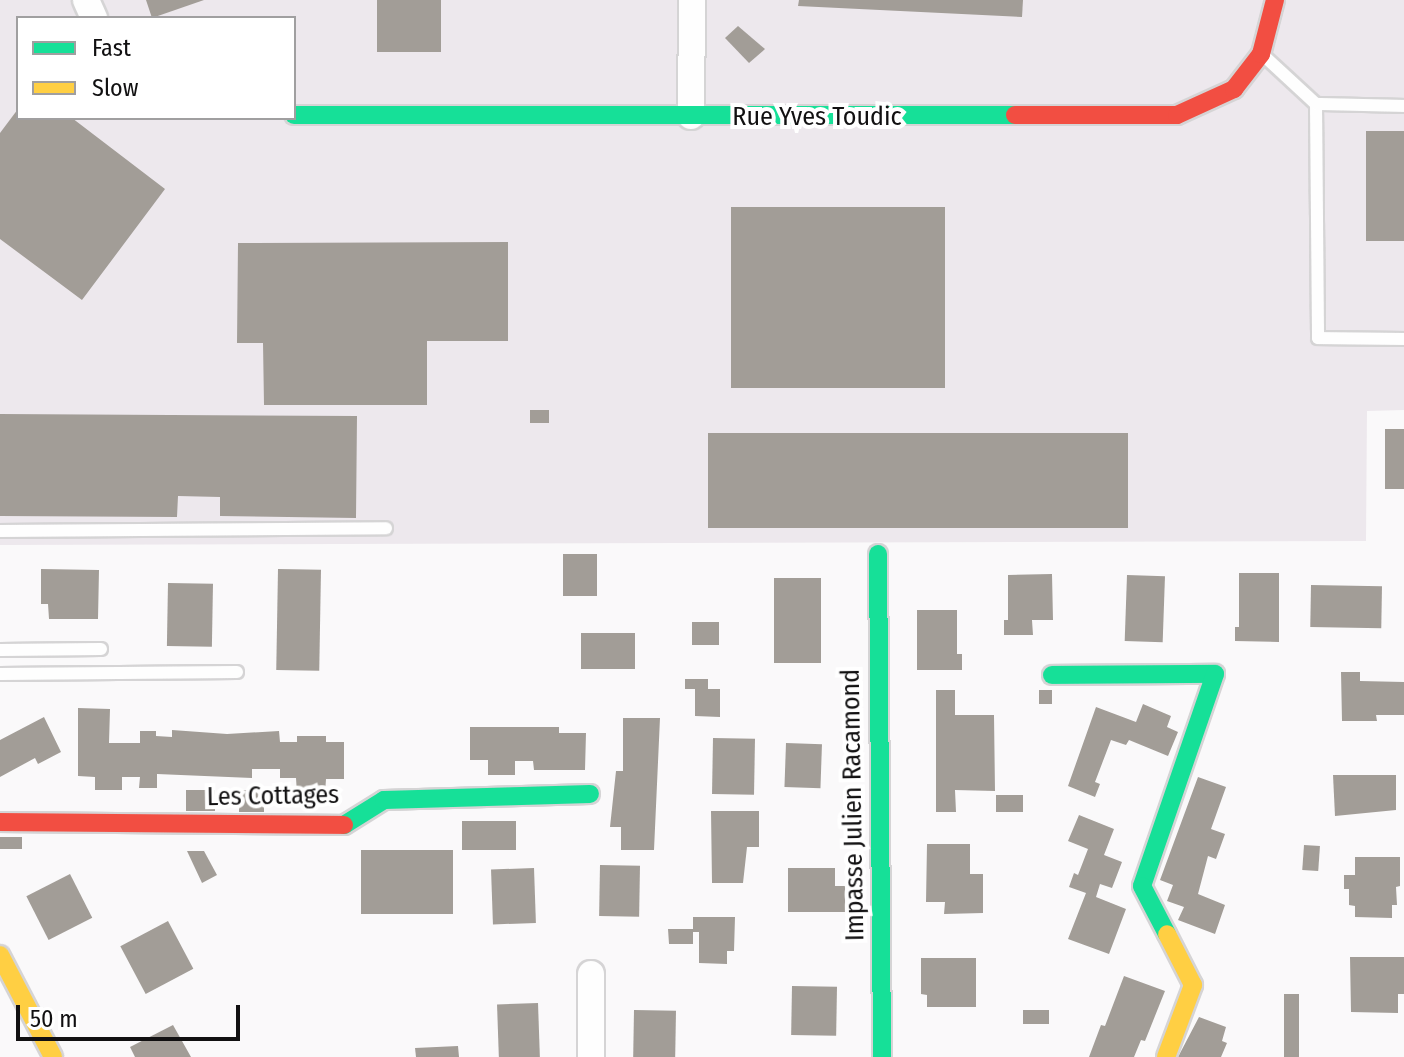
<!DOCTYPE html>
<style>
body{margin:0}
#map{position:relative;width:1404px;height:1057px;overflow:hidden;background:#faf9fa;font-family:"Fira Sans Condensed",sans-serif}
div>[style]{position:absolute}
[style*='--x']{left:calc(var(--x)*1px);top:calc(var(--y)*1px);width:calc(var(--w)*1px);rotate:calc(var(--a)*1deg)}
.built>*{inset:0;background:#ede8ed}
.building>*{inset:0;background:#a29d97;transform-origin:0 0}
.roads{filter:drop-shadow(2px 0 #d5d4d5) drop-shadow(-2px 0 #d5d4d5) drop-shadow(0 2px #d5d4d5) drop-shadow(0 -2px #d5d4d5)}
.lane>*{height:12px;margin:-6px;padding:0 6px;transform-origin:6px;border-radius:6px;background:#fefefe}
.street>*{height:26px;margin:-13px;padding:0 13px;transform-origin:13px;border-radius:13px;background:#fefefe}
.fast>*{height:18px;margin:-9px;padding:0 9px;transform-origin:9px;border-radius:9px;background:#16e098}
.slow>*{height:18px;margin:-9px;padding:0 9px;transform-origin:9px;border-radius:9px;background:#ffcf43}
.jam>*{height:18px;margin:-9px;padding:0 9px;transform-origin:9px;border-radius:9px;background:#f24e42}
span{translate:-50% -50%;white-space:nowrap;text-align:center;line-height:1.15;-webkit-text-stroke:8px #fff;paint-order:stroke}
.street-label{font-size:26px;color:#111011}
.legend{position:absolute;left:16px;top:16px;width:280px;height:104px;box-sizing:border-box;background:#fff;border:2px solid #a09fa0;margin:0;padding:10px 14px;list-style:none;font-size:24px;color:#111011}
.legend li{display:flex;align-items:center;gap:16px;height:40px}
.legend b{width:40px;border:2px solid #a09fa0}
.scale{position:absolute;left:16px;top:1005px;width:224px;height:36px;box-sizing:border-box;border:4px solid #111011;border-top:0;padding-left:10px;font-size:24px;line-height:28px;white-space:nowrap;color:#111011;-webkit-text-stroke:6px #fff;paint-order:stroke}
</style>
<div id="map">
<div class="built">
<i style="clip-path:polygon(evenodd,0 0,1404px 0,1404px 410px,1367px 411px,1366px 541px,0 545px,0 0,18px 18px,294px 18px,294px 118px,18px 118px,18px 18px)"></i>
</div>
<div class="building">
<i style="clip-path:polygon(146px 0,204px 0,152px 18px)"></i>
<i style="left:377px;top:0;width:64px;height:52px"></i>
<i style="clip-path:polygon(799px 0,1023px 0,1022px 17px,798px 6px)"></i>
<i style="clip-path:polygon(738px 26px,765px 49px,749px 63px,725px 38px)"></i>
<i style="clip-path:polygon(18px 109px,18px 118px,72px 118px,165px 189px,82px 300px,0 239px,0 133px)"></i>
<i style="left:1366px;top:131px;width:38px;height:110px"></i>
<i style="left:731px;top:207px;width:214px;height:181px"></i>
<i style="clip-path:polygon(508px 242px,508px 341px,427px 341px,427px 405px,264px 405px,263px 343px,237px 343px,238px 243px)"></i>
<i style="left:549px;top:410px;width:13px;height:19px;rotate:90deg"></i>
<i style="clip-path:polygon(0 414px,357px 416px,356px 518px,220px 516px,220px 497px,178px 496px,177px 517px,0 516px)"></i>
<i style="left:1385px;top:429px;width:19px;height:60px"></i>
<i style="left:708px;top:433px;width:420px;height:95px"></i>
<i style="left:563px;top:554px;width:34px;height:42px"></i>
<i style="clip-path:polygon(41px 569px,99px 570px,98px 619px,49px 619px,48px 604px,41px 604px)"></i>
<i style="left:278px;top:569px;width:43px;height:101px;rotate:1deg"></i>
<i style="clip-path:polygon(1239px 573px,1279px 573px,1279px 642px,1235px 641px,1235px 627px,1239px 627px)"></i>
<i style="clip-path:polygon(1052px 574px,1053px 620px,1032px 620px,1033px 635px,1004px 635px,1004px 620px,1008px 620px,1008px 575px)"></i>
<i style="left:1127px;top:575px;width:38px;height:66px;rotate:2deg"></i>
<i style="left:774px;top:578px;width:47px;height:85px"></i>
<i style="left:168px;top:583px;width:45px;height:63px;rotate:1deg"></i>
<i style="left:1311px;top:585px;width:71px;height:42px;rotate:1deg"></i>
<i style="clip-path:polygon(917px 610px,957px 610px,957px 654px,962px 654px,962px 670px,917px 670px)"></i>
<i style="left:692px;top:622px;width:27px;height:23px"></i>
<i style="left:581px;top:633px;width:54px;height:36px"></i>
<i style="clip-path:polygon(1341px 672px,1360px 672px,1360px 681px,1404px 682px,1404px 715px,1376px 715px,1377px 721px,1342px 721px)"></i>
<i style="clip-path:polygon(685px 679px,708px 679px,708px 689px,720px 689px,720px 717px,695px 716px,695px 689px,685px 689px)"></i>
<i style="clip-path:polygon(936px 690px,955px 690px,955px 715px,994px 715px,995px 791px,955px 790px,956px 812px,936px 812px)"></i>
<i style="left:1039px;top:690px;width:13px;height:14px"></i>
<i style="clip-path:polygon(1143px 704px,1171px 716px,1167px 727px,1178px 732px,1168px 756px,1129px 740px,1126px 745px,1111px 740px,1095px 782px,1100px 784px,1095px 797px,1068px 786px,1096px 707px,1136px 722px)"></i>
<i style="clip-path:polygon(78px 708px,110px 709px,109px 743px,140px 743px,140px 731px,156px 731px,156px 736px,172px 737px,172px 730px,227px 734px,279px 731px,280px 742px,297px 742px,297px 736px,326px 736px,326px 742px,344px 742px,344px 779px,326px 779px,325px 794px,297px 794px,296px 778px,280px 778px,280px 769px,252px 769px,252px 778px,157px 774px,157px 788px,139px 788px,140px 777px,122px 777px,122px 790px,95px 790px,95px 777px,78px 776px)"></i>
<i style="clip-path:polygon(44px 717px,61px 752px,38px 764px,35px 758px,0 777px,0 740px)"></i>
<i style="clip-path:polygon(623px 718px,660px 718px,654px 850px,621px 850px,621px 827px,610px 827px,616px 771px,623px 771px)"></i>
<i style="clip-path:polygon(470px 727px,559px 727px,559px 733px,586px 733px,585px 770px,534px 770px,533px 761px,515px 761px,515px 775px,488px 775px,488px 760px,470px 760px)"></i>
<i style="left:713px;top:738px;width:42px;height:56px;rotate:1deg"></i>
<i style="left:786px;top:743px;width:36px;height:44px;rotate:2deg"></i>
<i style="clip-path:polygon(1333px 775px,1396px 775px,1396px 810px,1335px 816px)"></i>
<i style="clip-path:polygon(1198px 777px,1226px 787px,1211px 829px,1225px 834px,1216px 859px,1208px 856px,1198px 894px,1225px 905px,1215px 934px,1178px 920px,1184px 907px,1167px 901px,1173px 885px,1160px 880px)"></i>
<i style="left:186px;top:790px;width:29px;height:21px"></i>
<i style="left:239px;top:790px;width:25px;height:22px"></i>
<i style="left:996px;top:795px;width:27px;height:17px"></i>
<i style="clip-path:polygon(711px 811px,759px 811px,759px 847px,747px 847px,743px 883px,712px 883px)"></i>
<i style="clip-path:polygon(1079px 815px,1114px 829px,1104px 855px,1122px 862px,1112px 888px,1100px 884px,1096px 897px,1126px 909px,1109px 954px,1068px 939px,1086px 893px,1069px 887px,1074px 873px,1078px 875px,1088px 849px,1068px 841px)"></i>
<i style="left:516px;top:821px;width:29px;height:54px;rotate:90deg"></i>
<i style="left:0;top:837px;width:22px;height:12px"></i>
<i style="clip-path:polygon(927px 844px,970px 844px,970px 874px,983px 874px,983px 913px,944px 914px,945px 902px,926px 902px)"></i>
<i style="left:1304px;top:845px;width:16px;height:25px;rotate:4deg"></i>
<i style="left:361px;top:850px;width:92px;height:64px"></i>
<i style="clip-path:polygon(187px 851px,204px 851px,217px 875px,202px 883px)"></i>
<i style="clip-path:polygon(1355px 857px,1400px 857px,1400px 886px,1396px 887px,1397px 905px,1392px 905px,1392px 918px,1355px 917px,1355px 906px,1349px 905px,1349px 889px,1344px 889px,1344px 875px,1355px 875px)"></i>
<i style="left:600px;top:865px;width:40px;height:51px;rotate:1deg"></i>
<i style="left:534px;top:868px;width:55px;height:43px;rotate:88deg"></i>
<i style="clip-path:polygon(788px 868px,835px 868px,835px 886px,845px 886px,845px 912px,788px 912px)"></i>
<i style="left:70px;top:874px;width:49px;height:49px;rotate:63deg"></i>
<i style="clip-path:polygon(693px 917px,735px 917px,734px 951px,727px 951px,727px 964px,699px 963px,699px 932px,693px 932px,693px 944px,669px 944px,668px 929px,693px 929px)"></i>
<i style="left:168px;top:921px;width:54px;height:54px;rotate:62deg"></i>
<i style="clip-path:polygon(1350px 957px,1404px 957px,1404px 994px,1398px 994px,1398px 1013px,1351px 1012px)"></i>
<i style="clip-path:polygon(921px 958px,976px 958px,976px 1007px,927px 1007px,927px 995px,921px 994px)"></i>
<i style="clip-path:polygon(1124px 976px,1165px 991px,1145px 1041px,1141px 1040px,1134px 1057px,1089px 1057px,1101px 1025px,1105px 1026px)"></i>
<i style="left:792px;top:986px;width:45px;height:49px;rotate:1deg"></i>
<i style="left:1284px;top:994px;width:15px;height:63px"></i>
<i style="left:538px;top:1003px;width:54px;height:41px;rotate:88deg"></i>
<i style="left:634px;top:1010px;width:42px;height:47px;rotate:1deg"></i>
<i style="left:1023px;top:1010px;width:26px;height:14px"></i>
<i style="clip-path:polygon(1199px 1017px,1226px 1027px,1222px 1041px,1227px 1043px,1221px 1057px,1178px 1057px)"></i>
<i style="clip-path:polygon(173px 1025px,191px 1057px,135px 1057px,130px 1047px)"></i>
<i style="clip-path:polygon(458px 1046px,459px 1057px,416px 1057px,415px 1048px)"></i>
</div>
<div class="roads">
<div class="lane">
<i style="--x:1264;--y:56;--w:71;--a:42.7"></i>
<i style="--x:1316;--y:104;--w:234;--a:89.5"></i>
<i style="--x:1318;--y:338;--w:86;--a:0.7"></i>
<i style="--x:1316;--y:104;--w:88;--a:1.3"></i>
<i style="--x:0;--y:531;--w:386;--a:-0.4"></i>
<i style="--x:0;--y:650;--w:101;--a:-0.6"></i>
<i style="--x:0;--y:674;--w:237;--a:-0.5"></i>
</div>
<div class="street">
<i style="--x:86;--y:0;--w:20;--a:66"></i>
<i style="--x:691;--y:116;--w:116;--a:-89.5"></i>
<i style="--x:591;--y:1057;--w:83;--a:-90"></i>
</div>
<div class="fast">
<i style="--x:294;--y:115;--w:721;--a:0"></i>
<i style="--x:878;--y:554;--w:503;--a:89.54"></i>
<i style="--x:1052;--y:675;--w:163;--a:-0.4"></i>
<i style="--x:1215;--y:674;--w:224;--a:109"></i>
<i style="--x:1142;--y:886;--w:54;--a:62.5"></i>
<i style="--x:344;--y:825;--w:47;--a:-32"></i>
<i style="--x:384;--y:800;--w:206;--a:-1.7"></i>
</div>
<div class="slow">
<i style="--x:0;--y:955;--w:115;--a:62.5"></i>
<i style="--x:1166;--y:1057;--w:77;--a:-69.4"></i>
<i style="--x:1193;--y:985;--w:57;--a:-117"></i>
</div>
<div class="jam">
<i style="--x:1015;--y:115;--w:162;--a:0"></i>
<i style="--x:1177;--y:115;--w:63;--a:-24.5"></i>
<i style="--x:1234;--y:89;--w:44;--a:-52.4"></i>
<i style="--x:1261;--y:54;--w:56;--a:-75.5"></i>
<i style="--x:0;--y:822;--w:344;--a:0.5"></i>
</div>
</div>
<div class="street-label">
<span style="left:817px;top:117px">Rue Yves Toudic</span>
<span style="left:273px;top:796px;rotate:-1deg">Les Cottages</span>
<span style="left:853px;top:805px;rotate:-91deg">Impasse Julien Racamond</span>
</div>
<ul class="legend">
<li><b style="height:10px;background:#16e098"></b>Fast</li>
<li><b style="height:10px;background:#ffcf43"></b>Slow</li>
</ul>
<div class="scale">50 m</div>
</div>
